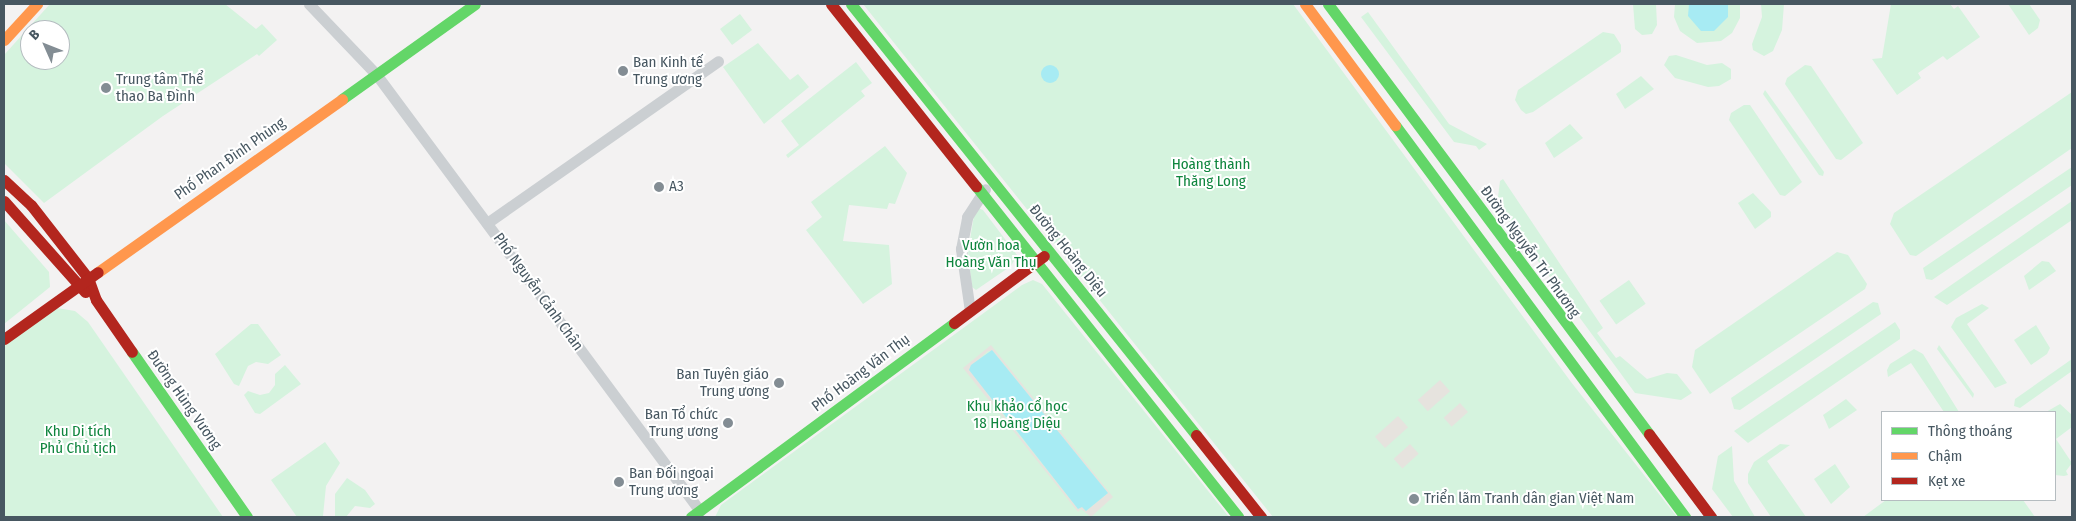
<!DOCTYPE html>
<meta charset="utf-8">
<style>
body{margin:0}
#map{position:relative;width:2076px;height:521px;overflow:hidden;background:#f3f2f2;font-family:"Fira Sans Condensed",sans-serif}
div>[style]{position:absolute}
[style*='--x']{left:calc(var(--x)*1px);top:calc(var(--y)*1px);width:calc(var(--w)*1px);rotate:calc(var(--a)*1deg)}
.green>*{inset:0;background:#d5f3de;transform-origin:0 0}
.sand>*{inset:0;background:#e6e3de;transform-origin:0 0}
.water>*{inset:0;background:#a7ebf3}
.round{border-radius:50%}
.street>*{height:11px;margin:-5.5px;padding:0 5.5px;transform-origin:5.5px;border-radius:5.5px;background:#cbcfd2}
.fast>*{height:11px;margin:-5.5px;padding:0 5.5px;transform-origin:5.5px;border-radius:5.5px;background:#63d668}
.slow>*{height:11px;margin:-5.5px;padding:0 5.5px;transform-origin:5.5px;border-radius:5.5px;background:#ff974d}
.jam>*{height:11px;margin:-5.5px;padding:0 5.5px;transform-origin:5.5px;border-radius:5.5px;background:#b3261e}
.dots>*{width:14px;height:14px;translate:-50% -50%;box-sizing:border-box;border:2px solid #fff;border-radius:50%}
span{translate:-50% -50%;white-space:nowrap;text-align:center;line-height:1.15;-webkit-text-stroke:4px #fff;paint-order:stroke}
.poi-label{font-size:15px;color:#475761}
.left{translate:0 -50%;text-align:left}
.right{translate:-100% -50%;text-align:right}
.street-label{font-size:15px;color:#475761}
.park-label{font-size:15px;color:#0f853e}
.frame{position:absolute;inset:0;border:5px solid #475761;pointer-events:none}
.legend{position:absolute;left:1881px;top:411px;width:175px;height:90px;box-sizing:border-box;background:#fff;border:1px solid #b5bcc0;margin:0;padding:6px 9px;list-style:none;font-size:15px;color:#475761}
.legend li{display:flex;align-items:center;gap:10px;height:25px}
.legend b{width:25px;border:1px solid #b5bcc0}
.north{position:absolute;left:20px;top:20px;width:50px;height:50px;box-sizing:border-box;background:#fff;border:1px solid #b5bcc0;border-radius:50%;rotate:314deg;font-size:14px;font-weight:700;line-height:20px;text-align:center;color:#475761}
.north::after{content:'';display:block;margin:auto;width:18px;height:22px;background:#838d94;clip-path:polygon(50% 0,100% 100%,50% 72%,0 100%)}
</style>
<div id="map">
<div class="green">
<i style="clip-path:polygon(evenodd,50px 4px,225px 4px,256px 29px,262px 24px,277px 40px,259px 56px,257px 54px,163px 116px,44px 203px,4px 163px,4px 55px,50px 4px,30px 30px,60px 30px,60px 60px,30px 60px,30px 30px)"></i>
<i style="clip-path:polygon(863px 4px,1293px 4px,1571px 382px,1677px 517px,1273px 517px)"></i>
<i style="clip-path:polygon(1633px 4px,1656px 4px,1657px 25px,1652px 34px,1642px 35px,1635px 29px)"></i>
<i style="clip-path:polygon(1675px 4px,1740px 4px,1740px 18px,1732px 33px,1721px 41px,1697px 43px,1680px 31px,1674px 17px)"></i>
<i style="clip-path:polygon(1761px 4px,1784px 4px,1782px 30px,1773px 51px,1764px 56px,1753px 50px,1752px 44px,1762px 17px)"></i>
<i style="clip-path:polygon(1891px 4px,1950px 4px,1954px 9px,1958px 6px,1980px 37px,1947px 60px,1943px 56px,1918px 73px,1921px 78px,1897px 95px,1872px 59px,1882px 58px)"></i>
<i style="clip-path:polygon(2008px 4px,2029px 4px,2040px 20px,2038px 28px,2029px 35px)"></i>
<i style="clip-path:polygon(1368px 12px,1449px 124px,1487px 144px,1479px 150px,1476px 146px,1454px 142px,1361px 17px)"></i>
<i style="left:740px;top:14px;width:20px;height:25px;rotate:53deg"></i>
<i style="clip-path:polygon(1603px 32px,1614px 34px,1621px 45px,1621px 52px,1533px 112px,1526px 114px,1521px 110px,1515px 100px,1518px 90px)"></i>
<i style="clip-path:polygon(758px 43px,790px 80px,798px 74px,809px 87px,764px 124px,723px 67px)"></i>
<i style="clip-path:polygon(1676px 55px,1707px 65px,1722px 63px,1731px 69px,1731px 79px,1719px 86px,1708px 87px,1675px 78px,1664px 65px,1669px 56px)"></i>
<i style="clip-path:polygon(856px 62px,872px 83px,861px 91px,865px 96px,788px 158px,786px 155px,799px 145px,781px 121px)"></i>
<i style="clip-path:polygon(1805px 65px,1811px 66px,1863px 143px,1841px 160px,1836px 159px,1785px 84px,1787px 78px)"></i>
<i style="clip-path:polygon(1641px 76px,1654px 89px,1625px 109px,1616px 94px)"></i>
<i style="clip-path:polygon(1765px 90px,1824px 172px,1823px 176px,1819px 175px,1763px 94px)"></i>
<i style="clip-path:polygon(2072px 92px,2072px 148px,1916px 256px,1910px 255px,1890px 224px,1894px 213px)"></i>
<i style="clip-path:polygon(1744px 105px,1750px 105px,1802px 182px,1785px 196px,1780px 195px,1729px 120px,1731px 113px)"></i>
<i style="clip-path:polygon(1570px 124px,1583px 138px,1554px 158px,1545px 143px)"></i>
<i style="clip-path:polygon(885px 146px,907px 173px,895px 204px,889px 203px,887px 209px,849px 205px,843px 241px,889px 245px,892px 284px,863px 304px,806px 230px,822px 217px,811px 202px)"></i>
<i style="clip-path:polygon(2072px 167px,2072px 185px,1932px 280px,1926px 279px,1923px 268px)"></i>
<i style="clip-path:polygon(1503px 179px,1603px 328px,1597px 333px,1616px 358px,1620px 356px,1647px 379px,1667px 373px,1677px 374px,1692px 393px,1681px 400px,1635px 393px,1497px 205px,1500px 181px)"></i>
<i style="clip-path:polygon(1753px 193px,1771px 212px,1771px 217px,1755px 229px,1738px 203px)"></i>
<i style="clip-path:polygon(2072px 201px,2072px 220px,1947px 305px,1934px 297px)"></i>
<i style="clip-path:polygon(978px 208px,983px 210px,1017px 255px,1011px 266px,976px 290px,972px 287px,968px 252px,974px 215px)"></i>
<i style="clip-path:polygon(4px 220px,49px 272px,50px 287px,4px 324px)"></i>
<i style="clip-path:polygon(1837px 252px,1848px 255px,1867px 284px,1865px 289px,1710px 394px,1692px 367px,1695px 350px)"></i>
<i style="clip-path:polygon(2042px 261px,2049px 262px,2056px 271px,2029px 290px,2024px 276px)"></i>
<i style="clip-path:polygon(1033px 280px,1042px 284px,1229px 517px,715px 517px,721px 505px,1022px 285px)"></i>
<i style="left:1629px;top:280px;width:29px;height:36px;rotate:55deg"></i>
<i style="clip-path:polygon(1873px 302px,1878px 303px,1881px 314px,1740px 410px,1734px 409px,1731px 398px)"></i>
<i style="clip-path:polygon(1982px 304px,1989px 308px,1967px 324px,2007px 383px,1995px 388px,1951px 327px,1956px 318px)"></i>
<i style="clip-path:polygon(57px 308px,75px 311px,88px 322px,223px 517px,4px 517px,4px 344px)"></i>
<i style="clip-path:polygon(1895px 322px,1900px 330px,1900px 339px,1748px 443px,1734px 431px)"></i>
<i style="clip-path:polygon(251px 324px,258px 324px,281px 355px,268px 364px,256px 362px,248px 366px,239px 386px,234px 384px,215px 354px)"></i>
<i style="clip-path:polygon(2036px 325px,2050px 348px,2047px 354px,2031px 365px,2014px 340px)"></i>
<i style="clip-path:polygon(1939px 345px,1974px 394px,1973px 398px,1937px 349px)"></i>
<i style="clip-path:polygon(1914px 349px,1923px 354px,1959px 412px,1944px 412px,1911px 363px,1888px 377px,1887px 370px,1890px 364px)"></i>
<i style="clip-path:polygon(2072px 359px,2072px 371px,2020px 408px,2014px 406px,2015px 399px)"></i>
<i style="clip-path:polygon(285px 365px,301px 384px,260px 414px,255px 413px,244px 395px,248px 391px,260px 395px,269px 393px,275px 385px,275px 374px)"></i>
<i style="clip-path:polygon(1846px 399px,1857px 410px,1829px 429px,1823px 415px)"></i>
<i style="clip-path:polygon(2060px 404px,2072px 415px,2072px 427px,2056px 439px,2072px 463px,2066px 471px,2068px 475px,2064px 476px,2055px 475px,2055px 412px,2046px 412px)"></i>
<i style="clip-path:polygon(325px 442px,340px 463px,326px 486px,323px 516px,297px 517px,271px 480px)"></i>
<i style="clip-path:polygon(1780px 444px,1790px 445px,1767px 461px,1806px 517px,1771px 517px,1748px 483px,1748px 474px,1754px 462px)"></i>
<i style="clip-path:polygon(1732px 446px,1734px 481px,1755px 517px,1733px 517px,1712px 489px,1718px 456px)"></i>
<i style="clip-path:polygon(1835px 464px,1850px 487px,1831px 504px,1814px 479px)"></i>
<i style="clip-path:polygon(347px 478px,365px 490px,375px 504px,370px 508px,355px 506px,346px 517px,335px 517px,335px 494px)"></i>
<i style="clip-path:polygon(1886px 500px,2023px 500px,2035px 517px,1863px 517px)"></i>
</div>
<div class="sand">
<i style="clip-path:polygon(evenodd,991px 345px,1113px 497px,1091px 517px,1081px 509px,1078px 512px,963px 368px,991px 345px,988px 351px,993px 351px,1108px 493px,1086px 511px,1082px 506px,1078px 509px,996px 406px,970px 367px,988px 351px)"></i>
<i style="left:1440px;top:380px;width:15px;height:30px;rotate:48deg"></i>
<i style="left:1460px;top:403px;width:12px;height:22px;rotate:48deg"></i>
<i style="left:1398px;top:416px;width:15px;height:31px;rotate:48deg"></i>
<i style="left:1410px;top:444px;width:13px;height:22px;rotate:48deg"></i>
</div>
<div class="water">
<i style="clip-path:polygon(1689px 4px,1728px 4px,1728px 17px,1714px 31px,1701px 31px,1688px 16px)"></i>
<i class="round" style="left:1041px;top:65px;width:18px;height:18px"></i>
<i style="clip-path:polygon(992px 350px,1108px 493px,1086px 511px,1082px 507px,1078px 509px,969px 370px,971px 365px)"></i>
</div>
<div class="street">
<i style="--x:309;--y:4;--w:97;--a:46.3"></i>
<i style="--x:376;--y:74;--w:544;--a:53.45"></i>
<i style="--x:487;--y:223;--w:282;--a:-35"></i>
<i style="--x:970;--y:311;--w:63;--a:-98.3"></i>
<i style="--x:961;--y:249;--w:33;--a:-79"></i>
<i style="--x:967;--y:217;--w:33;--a:-57"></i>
</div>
<div class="fast">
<i style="--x:851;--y:4;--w:552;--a:51.32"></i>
<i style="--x:1328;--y:4;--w:537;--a:53.26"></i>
<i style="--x:342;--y:99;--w:163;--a:-35.5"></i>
<i style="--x:1395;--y:125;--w:488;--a:53.5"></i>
<i style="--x:976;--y:186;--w:422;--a:51.6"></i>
<i style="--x:132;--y:352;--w:201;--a:55.1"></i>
<i style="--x:691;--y:517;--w:327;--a:-36.4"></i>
</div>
<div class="slow">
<i style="--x:1305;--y:4;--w:151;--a:53.4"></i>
<i style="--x:4;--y:40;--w:49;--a:-47.5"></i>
<i style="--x:98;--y:272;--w:299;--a:-35.3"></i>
</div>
<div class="jam">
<i style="--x:831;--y:4;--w:233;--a:51.5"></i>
<i style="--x:4;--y:180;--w:37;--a:43"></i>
<i style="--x:31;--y:205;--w:93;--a:52"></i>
<i style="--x:88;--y:278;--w:23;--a:70"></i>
<i style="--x:96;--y:300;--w:63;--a:55.3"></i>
<i style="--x:4;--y:201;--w:122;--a:48.3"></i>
<i style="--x:954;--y:323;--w:112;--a:-36.7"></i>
<i style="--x:4;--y:339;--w:115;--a:-35.5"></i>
<i style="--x:1649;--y:434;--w:104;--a:53.2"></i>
<i style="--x:1196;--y:435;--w:105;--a:51.6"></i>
</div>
<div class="dots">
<i style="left:623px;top:71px;background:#838d94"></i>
<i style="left:106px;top:88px;background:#838d94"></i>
<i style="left:659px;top:187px;background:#838d94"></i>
<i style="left:779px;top:383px;background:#838d94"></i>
<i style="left:728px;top:423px;background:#838d94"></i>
<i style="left:619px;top:482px;background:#838d94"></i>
<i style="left:1414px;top:499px;background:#838d94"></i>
</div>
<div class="poi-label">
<span class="left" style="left:633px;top:71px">Ban Kinh tế<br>Trung ương</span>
<span class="left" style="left:116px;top:88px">Trung tâm Thể<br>thao Ba Đình</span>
<span class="left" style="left:669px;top:187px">A3</span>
<span class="right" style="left:769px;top:383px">Ban Tuyên giáo<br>Trung ương</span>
<span class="right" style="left:718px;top:423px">Ban Tổ chức<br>Trung ương</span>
<span class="left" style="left:629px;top:482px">Ban Đối ngoại<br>Trung ương</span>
<span class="left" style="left:1424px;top:499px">Triển lãm Tranh dân gian Việt Nam</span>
</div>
<div class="street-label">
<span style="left:230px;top:159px;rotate:-35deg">Phố Phan Đình Phùng</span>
<span style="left:1068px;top:251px;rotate:51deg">Đường Hoàng Diệu</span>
<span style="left:1530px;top:252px;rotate:54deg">Đường Nguyễn Tri Phương</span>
<span style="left:538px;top:292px;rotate:54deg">Phố Nguyễn Cảnh Chân</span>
<span style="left:861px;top:373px;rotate:-37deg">Phố Hoàng Văn Thụ</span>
<span style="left:184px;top:400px;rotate:55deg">Đường Hùng Vương</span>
</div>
<div class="park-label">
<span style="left:1211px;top:173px">Hoàng thành<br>Thăng Long</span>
<span style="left:991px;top:254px">Vườn hoa<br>Hoàng Văn Thụ</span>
<span style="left:1017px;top:415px">Khu khảo cổ học<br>18 Hoàng Diệu</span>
<span style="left:78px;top:440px">Khu Di tích<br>Phủ Chủ tịch</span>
</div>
<div class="frame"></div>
<ul class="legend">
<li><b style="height:6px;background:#63d668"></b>Thông thoáng</li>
<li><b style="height:6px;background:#ff974d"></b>Chậm</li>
<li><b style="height:6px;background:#b3261e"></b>Kẹt xe</li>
</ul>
<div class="north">B</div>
</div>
